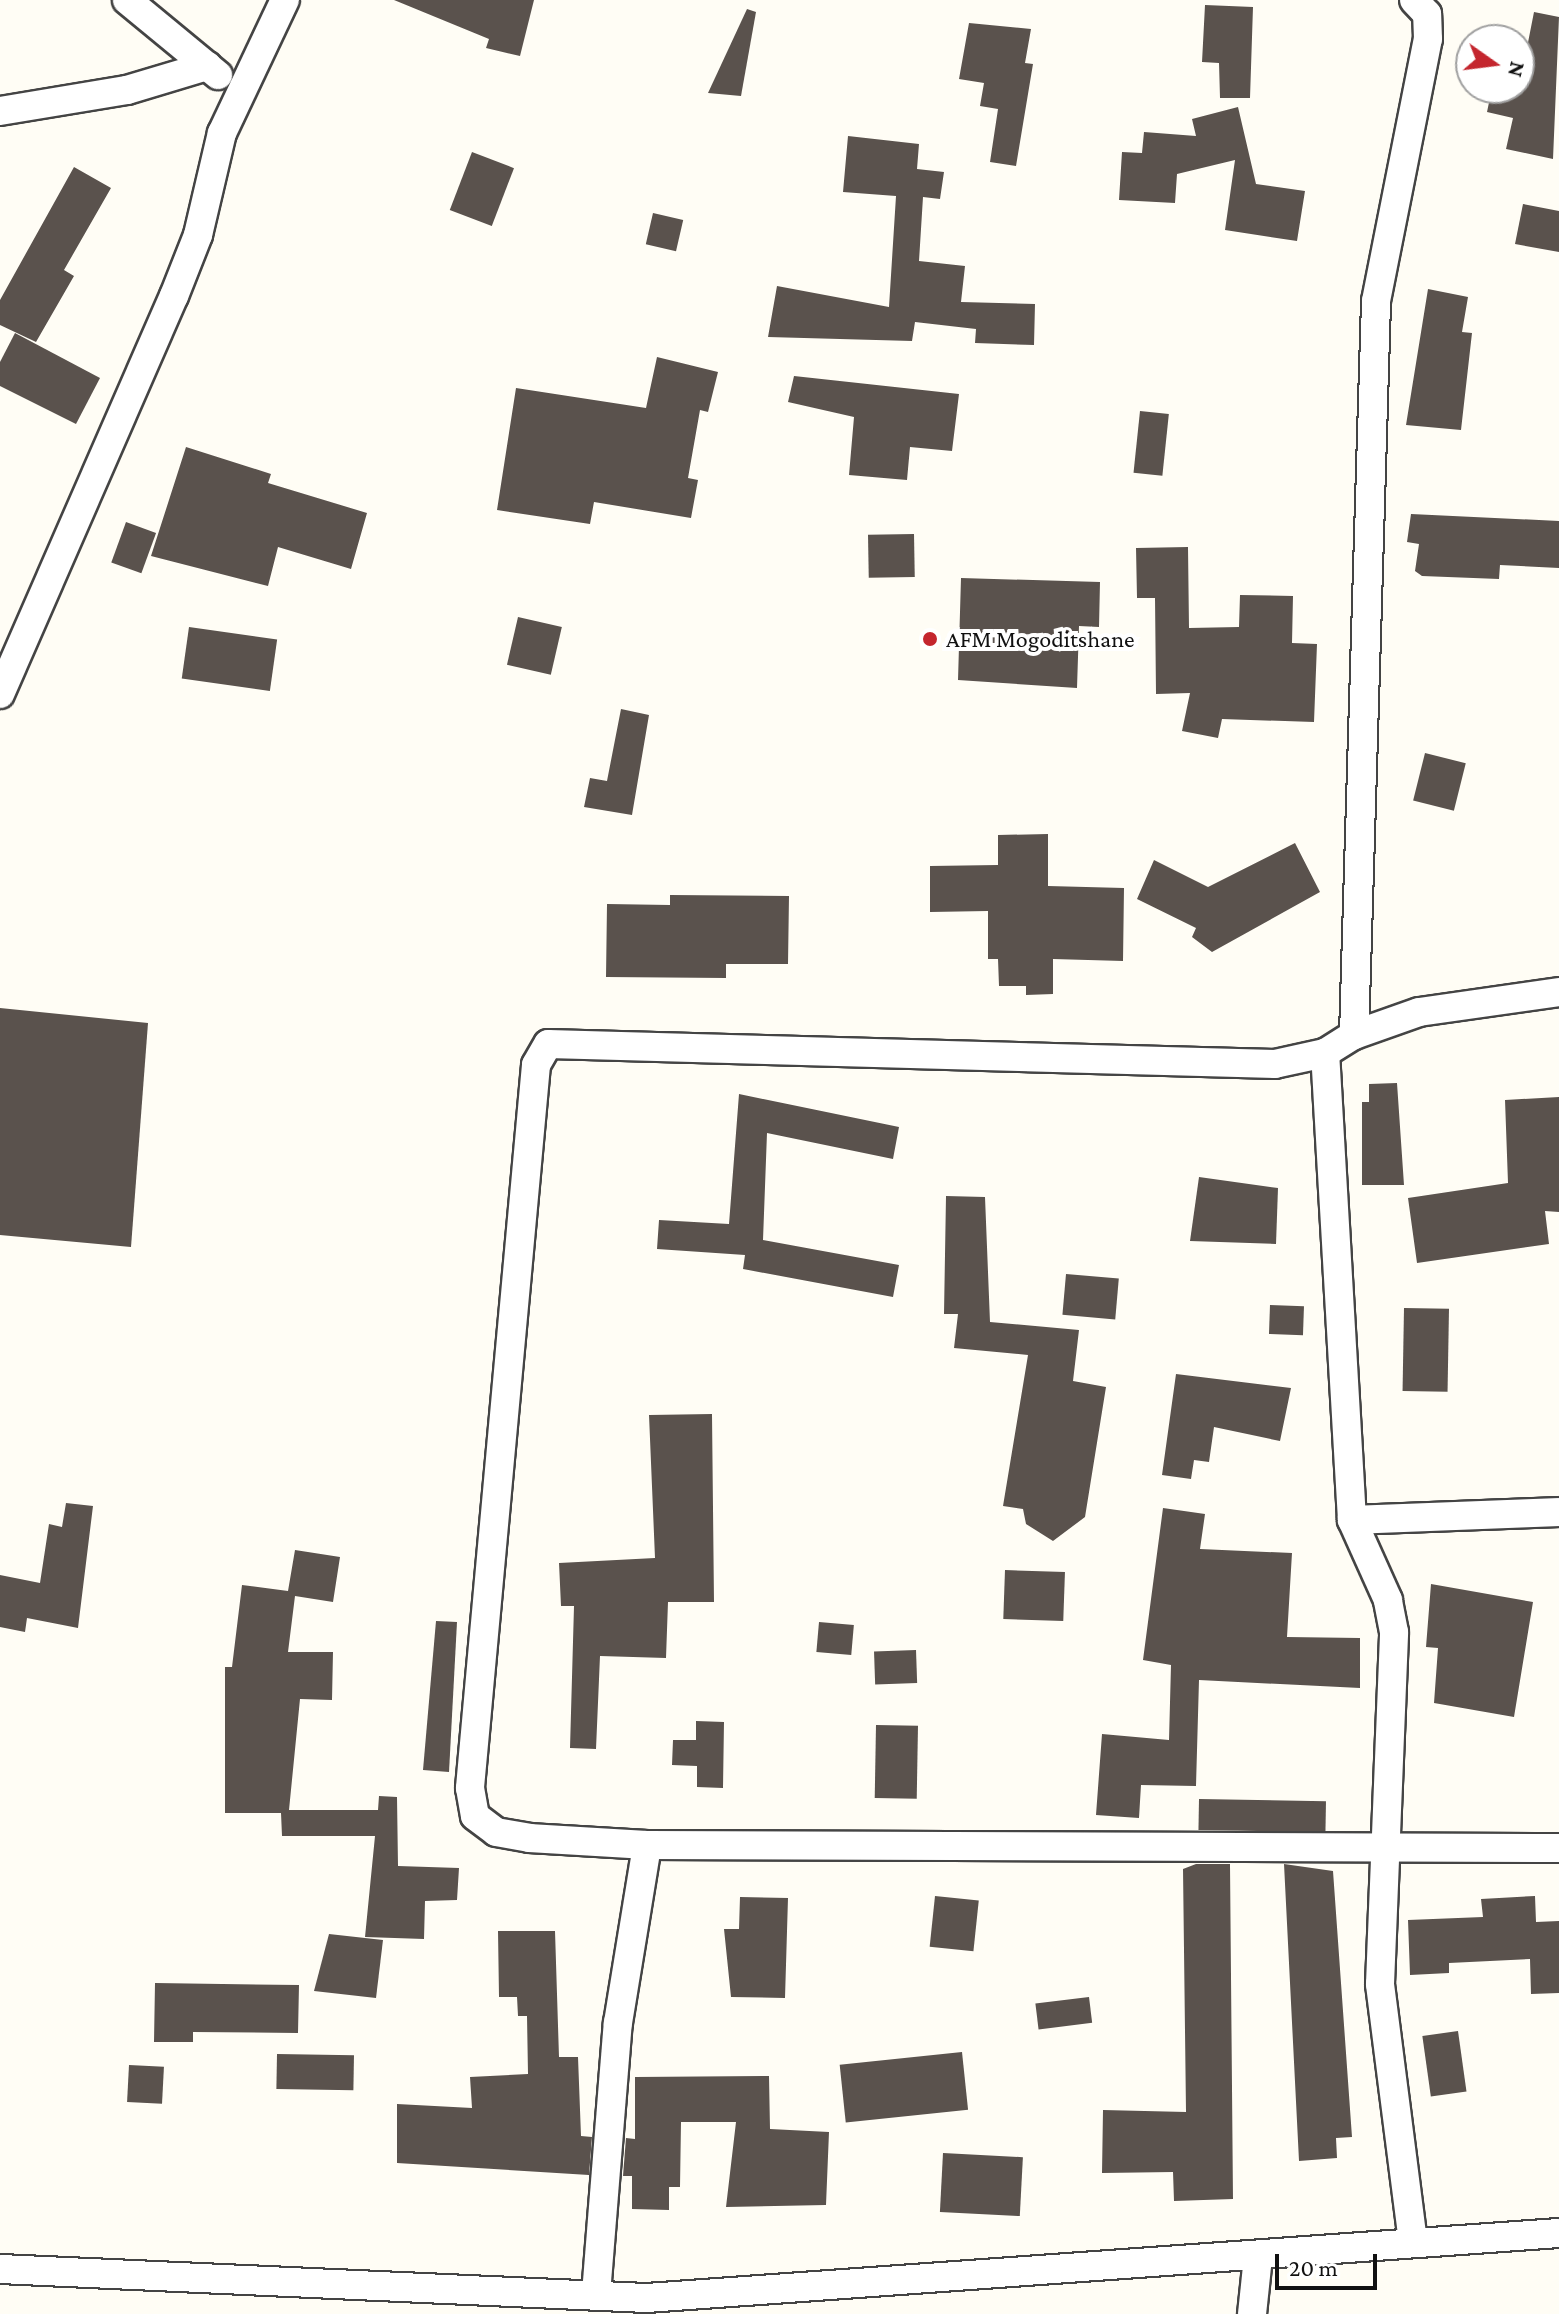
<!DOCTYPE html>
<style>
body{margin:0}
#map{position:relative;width:1559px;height:2314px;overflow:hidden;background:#fffdf5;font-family:"Crimson Pro",serif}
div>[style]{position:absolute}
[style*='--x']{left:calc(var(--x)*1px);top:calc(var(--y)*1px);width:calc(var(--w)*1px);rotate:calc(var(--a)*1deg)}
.building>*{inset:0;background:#5a524d;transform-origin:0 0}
.roads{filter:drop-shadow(2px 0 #444) drop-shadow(-2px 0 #444) drop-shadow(0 2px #444) drop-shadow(0 -2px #444)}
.street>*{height:28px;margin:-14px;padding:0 14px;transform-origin:14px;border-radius:14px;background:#fff}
.dots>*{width:22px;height:22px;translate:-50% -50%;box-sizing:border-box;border:4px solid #fff;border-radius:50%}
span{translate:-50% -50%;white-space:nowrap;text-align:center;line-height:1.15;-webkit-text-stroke:8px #fff;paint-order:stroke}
.poi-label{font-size:24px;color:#111}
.left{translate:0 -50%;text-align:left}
.north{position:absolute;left:1455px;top:24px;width:80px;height:80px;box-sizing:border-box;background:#fff;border:2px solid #a0a0a0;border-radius:50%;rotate:104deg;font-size:22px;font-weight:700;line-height:32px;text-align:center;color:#111}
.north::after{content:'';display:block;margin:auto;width:28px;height:36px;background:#c4262e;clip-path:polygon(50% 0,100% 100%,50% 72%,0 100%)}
.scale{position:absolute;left:1275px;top:2254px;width:102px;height:36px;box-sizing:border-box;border:4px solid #111;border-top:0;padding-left:10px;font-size:24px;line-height:28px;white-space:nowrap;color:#111;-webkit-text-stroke:6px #fff;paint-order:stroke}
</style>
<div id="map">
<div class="building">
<i style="clip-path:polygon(394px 0,534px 0,520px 56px,486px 48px,489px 39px)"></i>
<i style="clip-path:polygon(1205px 5px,1253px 7px,1250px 98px,1220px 98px,1219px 63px,1202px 62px)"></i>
<i style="clip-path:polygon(747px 9px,756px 12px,741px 96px,708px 93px)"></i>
<i style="clip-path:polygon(1534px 12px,1559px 17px,1553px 159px,1506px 149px,1513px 118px,1487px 112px,1492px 88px,1519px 88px)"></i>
<i style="clip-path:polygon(969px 23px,1031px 29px,1025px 63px,1033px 64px,1016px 166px,990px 162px,998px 109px,980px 106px,984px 83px,959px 79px)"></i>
<i style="clip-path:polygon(1238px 107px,1256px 184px,1305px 191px,1297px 241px,1225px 230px,1235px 160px,1177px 174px,1175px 203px,1119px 200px,1122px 152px,1142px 153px,1144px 132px,1196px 136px,1192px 119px)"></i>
<i style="clip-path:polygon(848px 136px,919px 144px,917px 169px,944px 172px,940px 199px,923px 197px,919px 261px,965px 266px,961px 302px,1035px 304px,1034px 345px,975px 343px,976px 329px,915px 322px,912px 341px,768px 337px,777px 286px,889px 307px,896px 196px,843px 192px)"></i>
<i style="left:472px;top:152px;width:45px;height:62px;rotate:21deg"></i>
<i style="clip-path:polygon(74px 167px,111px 188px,64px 270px,74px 276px,36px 342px,0 325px,0 300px)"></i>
<i style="clip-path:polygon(1523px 204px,1559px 211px,1559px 252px,1515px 244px)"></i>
<i style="left:653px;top:213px;width:31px;height:32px;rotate:13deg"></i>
<i style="clip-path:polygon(1428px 289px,1468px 297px,1462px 332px,1472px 333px,1461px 430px,1406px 425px)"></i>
<i style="clip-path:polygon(15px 333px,100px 378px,76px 424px,0 386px,0 362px)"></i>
<i style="clip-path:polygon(657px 357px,718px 372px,708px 412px,700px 410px,688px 478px,698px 480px,691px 518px,594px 502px,590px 524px,497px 510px,516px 388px,646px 408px)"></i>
<i style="clip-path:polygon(794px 376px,959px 394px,952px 451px,910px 447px,907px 480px,849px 475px,854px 417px,788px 402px)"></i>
<i style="left:1140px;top:411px;width:29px;height:62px;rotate:6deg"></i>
<i style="clip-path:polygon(186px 447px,271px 474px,268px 483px,367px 513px,351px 569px,278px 547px,268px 586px,151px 556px)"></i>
<i style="clip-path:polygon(1411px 514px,1559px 521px,1559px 568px,1500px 565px,1499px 579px,1422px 576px,1415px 571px,1419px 544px,1407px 542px)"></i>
<i style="left:126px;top:522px;width:32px;height:43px;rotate:20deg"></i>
<i style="left:914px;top:534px;width:43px;height:46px;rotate:89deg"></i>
<i style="clip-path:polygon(1188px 547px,1189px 628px,1239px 627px,1240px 595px,1293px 596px,1292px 643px,1317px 644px,1314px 722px,1222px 719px,1218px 738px,1182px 731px,1190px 693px,1156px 694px,1155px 598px,1137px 598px,1136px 548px)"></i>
<i style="clip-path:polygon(961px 578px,1100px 582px,1099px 627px,1079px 626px,1077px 688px,958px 680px)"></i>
<i style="left:518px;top:617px;width:45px;height:49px;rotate:13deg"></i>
<i style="left:189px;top:627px;width:89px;height:52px;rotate:8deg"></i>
<i style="clip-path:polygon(621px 709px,649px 715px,632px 815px,584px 807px,590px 778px,607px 781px)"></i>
<i style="left:1425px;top:753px;width:42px;height:49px;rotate:14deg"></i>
<i style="clip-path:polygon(1048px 834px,1048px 886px,1124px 888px,1123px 961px,1053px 959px,1053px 994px,1026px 995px,1026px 986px,999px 986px,998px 959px,988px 959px,988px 911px,930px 912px,930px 866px,998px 865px,998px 835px)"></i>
<i style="clip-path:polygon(1295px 843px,1320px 892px,1212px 952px,1192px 937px,1196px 928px,1137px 899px,1154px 860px,1208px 887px)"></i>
<i style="clip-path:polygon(670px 895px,789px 896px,788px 964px,726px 964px,726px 978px,606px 977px,607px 904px,670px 905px)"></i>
<i style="clip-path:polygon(0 1008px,148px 1023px,131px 1247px,0 1235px)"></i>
<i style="clip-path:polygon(1397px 1083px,1404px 1185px,1362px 1185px,1362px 1102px,1369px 1102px,1369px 1084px)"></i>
<i style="clip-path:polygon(739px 1094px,899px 1127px,893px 1159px,767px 1133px,763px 1240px,899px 1265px,893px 1297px,743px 1269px,745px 1255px,657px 1249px,659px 1220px,729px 1224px)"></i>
<i style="clip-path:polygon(1559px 1097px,1559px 1212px,1545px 1211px,1549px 1244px,1417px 1263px,1408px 1198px,1508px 1183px,1505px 1100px)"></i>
<i style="clip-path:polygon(1199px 1177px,1278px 1188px,1276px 1244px,1190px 1241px)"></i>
<i style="clip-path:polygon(946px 1196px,985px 1197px,990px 1322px,1079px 1330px,1073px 1381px,1106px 1387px,1085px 1517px,1053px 1541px,1026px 1524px,1023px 1509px,1003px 1506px,1028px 1355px,954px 1348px,958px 1314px,944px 1314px)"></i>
<i style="left:1066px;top:1274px;width:53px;height:41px;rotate:5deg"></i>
<i style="left:1270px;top:1305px;width:34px;height:29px;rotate:2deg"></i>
<i style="left:1404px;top:1308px;width:45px;height:83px;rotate:1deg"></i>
<i style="clip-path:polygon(1176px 1374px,1291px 1388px,1280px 1441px,1214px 1427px,1209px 1462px,1194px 1460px,1191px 1479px,1162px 1475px)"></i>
<i style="clip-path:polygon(712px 1414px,714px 1602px,668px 1602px,666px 1658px,600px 1656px,596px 1749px,570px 1748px,574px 1606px,561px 1606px,559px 1563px,655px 1558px,649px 1415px)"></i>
<i style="clip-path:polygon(66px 1503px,93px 1506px,78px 1628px,27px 1618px,25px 1632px,0 1627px,0 1575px,40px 1583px,49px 1524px,62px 1527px)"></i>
<i style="clip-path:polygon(1163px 1508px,1205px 1514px,1200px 1549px,1292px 1553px,1287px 1637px,1360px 1638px,1360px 1688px,1199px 1680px,1196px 1786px,1141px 1785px,1139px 1818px,1096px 1815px,1102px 1734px,1169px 1740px,1171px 1665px,1143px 1660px)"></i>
<i style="clip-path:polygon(295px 1550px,340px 1557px,333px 1602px,295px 1596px,288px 1652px,333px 1652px,332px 1700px,300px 1699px,289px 1810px,378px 1810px,379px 1796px,397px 1797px,398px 1866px,459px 1868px,457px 1900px,425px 1901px,424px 1939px,365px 1937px,375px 1836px,282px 1836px,281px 1813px,225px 1813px,225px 1667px,232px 1667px,242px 1585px,288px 1591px)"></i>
<i style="left:1005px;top:1570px;width:60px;height:49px;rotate:2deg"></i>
<i style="clip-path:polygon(1431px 1584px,1533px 1602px,1514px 1717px,1434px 1703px,1438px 1648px,1426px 1647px)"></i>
<i style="clip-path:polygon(436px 1621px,457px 1622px,449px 1772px,423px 1770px)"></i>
<i style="left:819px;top:1622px;width:35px;height:30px;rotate:5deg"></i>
<i style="left:916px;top:1650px;width:33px;height:42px;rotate:88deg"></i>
<i style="clip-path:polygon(696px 1721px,724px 1722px,723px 1788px,697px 1787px,697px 1766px,672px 1765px,673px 1740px,696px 1740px)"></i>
<i style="left:876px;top:1725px;width:42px;height:73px;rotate:1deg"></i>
<i style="left:1199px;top:1799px;width:127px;height:31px;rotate:1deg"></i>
<i style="clip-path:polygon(1196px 1864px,1230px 1864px,1233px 2199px,1174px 2201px,1173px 2172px,1102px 2173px,1103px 2110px,1186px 2112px,1183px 1869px)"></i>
<i style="clip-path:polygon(1284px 1864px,1333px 1871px,1352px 2137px,1336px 2138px,1337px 2158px,1299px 2161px)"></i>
<i style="left:935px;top:1896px;width:44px;height:51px;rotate:6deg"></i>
<i style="clip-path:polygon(1535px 1896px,1536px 1922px,1559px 1921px,1559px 1993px,1531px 1994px,1530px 1959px,1449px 1963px,1449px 1973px,1410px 1975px,1408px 1920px,1483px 1917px,1481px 1899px)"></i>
<i style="clip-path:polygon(740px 1897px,788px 1898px,785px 1998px,731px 1997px,724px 1929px,739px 1929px)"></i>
<i style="clip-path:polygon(498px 1931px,555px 1931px,559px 2057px,578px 2057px,581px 2136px,592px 2137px,589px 2175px,397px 2163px,397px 2104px,472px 2108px,470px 2077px,528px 2074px,527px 2016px,518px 2016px,517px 1997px,499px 1997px)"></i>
<i style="clip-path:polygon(329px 1934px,383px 1940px,376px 1998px,314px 1991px)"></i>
<i style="clip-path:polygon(155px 1983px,299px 1985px,298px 2033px,193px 2032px,193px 2042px,154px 2042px)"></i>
<i style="left:1089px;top:1997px;width:26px;height:54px;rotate:83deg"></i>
<i style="left:1458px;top:2031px;width:61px;height:36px;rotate:82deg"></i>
<i style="left:962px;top:2052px;width:58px;height:123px;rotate:84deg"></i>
<i style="left:277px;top:2054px;width:77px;height:35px;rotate:1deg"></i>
<i style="left:129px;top:2065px;width:35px;height:37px;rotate:3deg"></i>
<i style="clip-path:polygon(769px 2076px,770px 2129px,829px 2132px,826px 2205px,726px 2207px,736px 2122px,681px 2122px,680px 2187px,669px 2187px,669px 2210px,632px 2209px,632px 2176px,623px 2176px,626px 2138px,635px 2139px,635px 2077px)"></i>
<i style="left:943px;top:2153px;width:80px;height:59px;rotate:3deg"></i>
</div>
<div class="roads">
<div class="street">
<i style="--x:127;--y:0;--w:118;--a:39.5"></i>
<i style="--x:0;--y:111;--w:129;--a:-9.4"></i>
<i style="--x:127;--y:90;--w:84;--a:-16.7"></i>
<i style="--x:0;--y:694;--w:434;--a:-66.4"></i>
<i style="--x:174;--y:296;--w:66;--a:-68.5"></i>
<i style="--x:198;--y:235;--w:105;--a:-76.8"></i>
<i style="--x:222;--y:133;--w:147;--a:-64.7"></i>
<i style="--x:1354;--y:1035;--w:69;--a:-19.5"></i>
<i style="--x:1419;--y:1012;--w:141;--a:-8.1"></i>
<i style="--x:1325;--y:1053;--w:51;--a:167.6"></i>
<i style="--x:1275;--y:1064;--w:727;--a:-178.42"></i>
<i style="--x:548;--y:1044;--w:24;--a:120"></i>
<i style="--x:536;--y:1065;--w:726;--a:95.22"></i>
<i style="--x:470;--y:1788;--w:28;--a:80"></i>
<i style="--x:475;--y:1816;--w:26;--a:37"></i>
<i style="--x:496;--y:1832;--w:34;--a:10"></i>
<i style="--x:529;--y:1838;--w:118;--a:3.4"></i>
<i style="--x:647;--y:1845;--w:912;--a:0.19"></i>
<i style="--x:1352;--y:1520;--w:207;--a:-2.2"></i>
<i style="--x:1413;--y:2242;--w:260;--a:-97.3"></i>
<i style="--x:1380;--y:1984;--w:352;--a:-87.7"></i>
<i style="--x:1394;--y:1632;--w:33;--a:-101"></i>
<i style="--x:1388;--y:1600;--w:88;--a:-114.2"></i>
<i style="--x:1352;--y:1520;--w:468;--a:-93.3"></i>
<i style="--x:1325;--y:1053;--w:34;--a:-32"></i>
<i style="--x:1354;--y:1035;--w:734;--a:-88.28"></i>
<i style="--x:1376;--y:301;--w:267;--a:-78.8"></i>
<i style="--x:1428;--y:39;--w:25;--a:-92"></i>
<i style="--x:1427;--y:14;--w:19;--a:-133"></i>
<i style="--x:0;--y:2269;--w:648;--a:2.57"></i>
<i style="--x:647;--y:2298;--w:914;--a:-4.08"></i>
<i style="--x:596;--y:2294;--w:272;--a:-85.4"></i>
<i style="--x:618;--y:2023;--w:180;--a:-80.7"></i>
<i style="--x:1252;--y:2314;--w:57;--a:-84"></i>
</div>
</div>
<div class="dots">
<i style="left:930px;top:639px;background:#c4262e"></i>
</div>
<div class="poi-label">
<span class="left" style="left:946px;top:639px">AFM Mogoditshane</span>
</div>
<div class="north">N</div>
<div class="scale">20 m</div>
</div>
